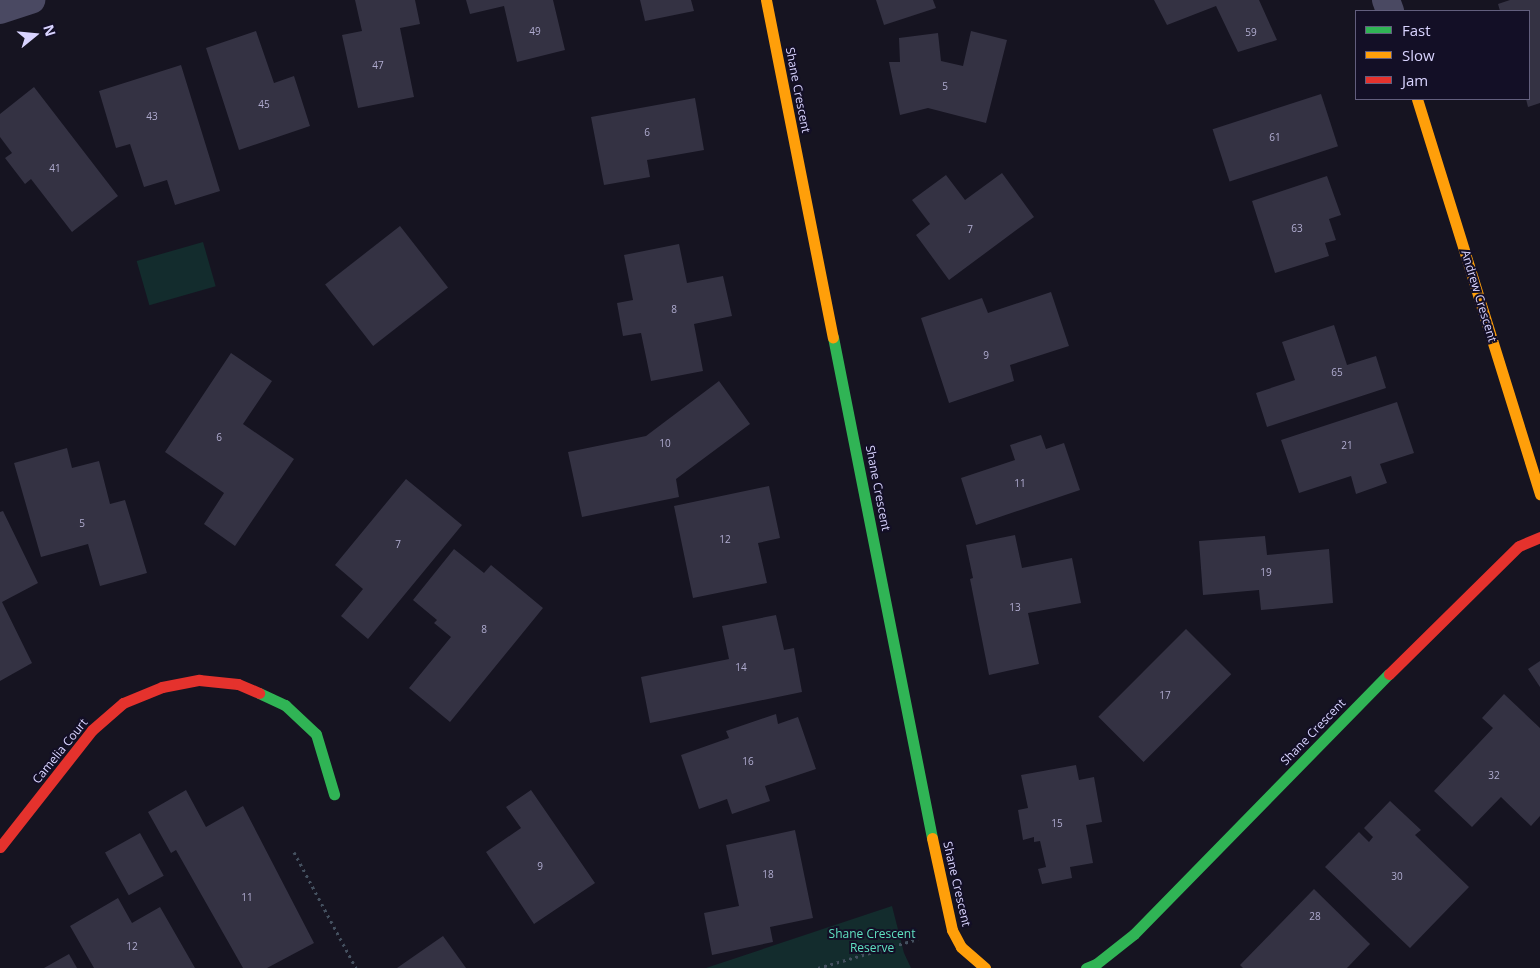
<!DOCTYPE html>
<style>
body{margin:0}
#map{position:relative;width:1540px;height:968px;overflow:hidden;background:#161421;font-family:"Open Sans",sans-serif}
div>[style]{position:absolute}
[style*='--x']{left:calc(var(--x)*1px);top:calc(var(--y)*1px);width:calc(var(--w)*1px);rotate:calc(var(--a)*1deg)}
.green>*{inset:0;background:#132c2d;transform-origin:0 0}
.building>*{inset:0;background:#343243;transform-origin:0 0}
.path>*{height:3px;margin-top:-1.5px;transform-origin:0;background:repeating-linear-gradient(90deg,#44505f 0 2.5px,transparent 0 6.5px)}
.street>*{height:28px;margin:-14px;padding:0 14px;transform-origin:14px;border-radius:14px;background:#4a4962}
.fast>*{height:11px;margin:-5.5px;padding:0 5.5px;transform-origin:5.5px;border-radius:5.5px;background:#30b455}
.slow>*{height:11px;margin:-5.5px;padding:0 5.5px;transform-origin:5.5px;border-radius:5.5px;background:#ff9f0a}
.jam>*{height:11px;margin:-5.5px;padding:0 5.5px;transform-origin:5.5px;border-radius:5.5px;background:#e5322d}
span{translate:-50% -50%;white-space:nowrap;text-align:center;line-height:1.15;-webkit-text-stroke:4px #130f26;paint-order:stroke}
.number-label{font-size:10px;color:#b0acd0}
.number-label span{-webkit-text-stroke-width:0}
.street-label{font-size:12px;color:#d9d4ff}
.park-label{font-size:12px;color:#5fe0c0}
.legend{position:absolute;left:1355px;top:10px;width:175px;height:90px;box-sizing:border-box;background:#130f26;border:1px solid #625e7d;margin:0;padding:6px 9px;list-style:none;font-size:15px;color:#d9d4ff}
.legend li{display:flex;align-items:center;gap:10px;height:25px}
.legend b{width:25px;border:1px solid #625e7d}
.north{position:absolute;left:10px;top:10px;width:50px;height:50px;-webkit-text-stroke:4px #130f26;paint-order:stroke;rotate:73deg;font-size:14px;font-weight:700;line-height:20px;text-align:center;color:#d9d4ff}
.north::after{content:'';display:block;margin:auto;width:18px;height:22px;background:#d9d4ff;clip-path:polygon(50% 0,100% 100%,50% 72%,0 100%)}
</style>
<div id="map">
<div class="green">
<i style="left:203px;top:242px;width:46px;height:69px;rotate:74deg"></i>
<i style="clip-path:polygon(892px 906px,904px 953px,911px 968px,706px 968px)"></i>
</div>
<div class="building">
<i style="clip-path:polygon(355px 0,415px 0,420px 24px,400px 28px,414px 97px,358px 108px,342px 35px,362px 31px)"></i>
<i style="clip-path:polygon(466px 0,553px 0,565px 50px,517px 62px,504px 6px,470px 14px)"></i>
<i style="clip-path:polygon(640px 0,691px 0,694px 11px,645px 21px)"></i>
<i style="clip-path:polygon(876px 0,933px 0,936px 8px,884px 25px)"></i>
<i style="clip-path:polygon(1154px 0,1259px 0,1277px 40px,1238px 52px,1216px 6px,1167px 25px)"></i>
<i style="clip-path:polygon(1510px 0,1540px 0,1540px 103px,1528px 107px,1526px 99px,1529px 99px,1529px 11px,1500px 11px,1498px 4px)"></i>
<i style="clip-path:polygon(256px 31px,274px 83px,294px 76px,310px 126px,239px 150px,206px 48px)"></i>
<i style="clip-path:polygon(971px 31px,1007px 40px,986px 123px,928px 108px,900px 115px,889px 62px,900px 62px,899px 38px,938px 33px,941px 61px,963px 66px)"></i>
<i style="clip-path:polygon(181px 65px,220px 191px,175px 205px,167px 180px,144px 187px,130px 144px,116px 148px,99px 91px)"></i>
<i style="clip-path:polygon(34px 87px,118px 196px,72px 232px,31px 179px,25px 184px,5px 158px,12px 153px,0 137px,0 114px)"></i>
<i style="left:1321px;top:94px;width:55px;height:114px;rotate:72deg"></i>
<i style="clip-path:polygon(695px 98px,704px 150px,647px 160px,650px 177px,604px 185px,591px 117px)"></i>
<i style="clip-path:polygon(1002px 173px,1034px 217px,949px 280px,916px 235px,930px 224px,912px 200px,946px 175px,965px 200px)"></i>
<i style="clip-path:polygon(1327px 176px,1341px 215px,1329px 219px,1336px 240px,1325px 243px,1329px 256px,1275px 273px,1252px 201px)"></i>
<i style="left:400px;top:226px;width:78px;height:95px;rotate:52deg"></i>
<i style="clip-path:polygon(679px 244px,687px 283px,723px 276px,732px 316px,694px 324px,703px 371px,651px 381px,641px 333px,623px 336px,617px 303px,633px 300px,624px 255px)"></i>
<i style="clip-path:polygon(1051px 292px,1069px 346px,1010px 365px,1014px 381px,949px 403px,921px 318px,982px 298px,988px 313px)"></i>
<i style="clip-path:polygon(1334px 325px,1347px 365px,1376px 356px,1386px 388px,1267px 427px,1256px 393px,1295px 380px,1282px 342px)"></i>
<i style="clip-path:polygon(231px 353px,272px 381px,243px 424px,294px 459px,235px 546px,204px 524px,224px 493px,165px 452px)"></i>
<i style="clip-path:polygon(719px 381px,750px 424px,676px 479px,679px 497px,582px 517px,568px 452px,646px 436px)"></i>
<i style="clip-path:polygon(1397px 402px,1414px 453px,1380px 464px,1387px 483px,1356px 494px,1351px 476px,1299px 493px,1281px 440px)"></i>
<i style="clip-path:polygon(1041px 435px,1046px 449px,1064px 443px,1080px 490px,976px 525px,961px 478px,1015px 460px,1010px 445px)"></i>
<i style="clip-path:polygon(67px 448px,72px 468px,99px 461px,110px 504px,125px 500px,147px 573px,100px 586px,88px 544px,41px 557px,14px 463px)"></i>
<i style="clip-path:polygon(406px 479px,462px 525px,368px 639px,341px 616px,363px 589px,335px 565px)"></i>
<i style="clip-path:polygon(769px 486px,780px 538px,758px 543px,767px 583px,693px 598px,674px 506px)"></i>
<i style="clip-path:polygon(3px 511px,38px 583px,2px 602px,32px 663px,0 681px,0 512px)"></i>
<i style="clip-path:polygon(1015px 535px,1022px 568px,1072px 558px,1081px 603px,1028px 613px,1039px 664px,989px 675px,970px 579px,973px 578px,966px 545px)"></i>
<i style="clip-path:polygon(1265px 536px,1267px 555px,1329px 549px,1333px 603px,1261px 610px,1259px 590px,1203px 595px,1199px 541px)"></i>
<i style="clip-path:polygon(454px 549px,484px 573px,491px 565px,543px 608px,450px 722px,409px 688px,451px 637px,434px 623px,437px 620px,413px 600px)"></i>
<i style="clip-path:polygon(776px 615px,784px 650px,794px 648px,802px 692px,650px 723px,641px 677px,729px 659px,722px 626px)"></i>
<i style="left:1186px;top:629px;width:64px;height:124px;rotate:45deg"></i>
<i style="clip-path:polygon(1540px 661px,1540px 687px,1528px 669px)"></i>
<i style="clip-path:polygon(1504px 694px,1540px 728px,1540px 816px,1531px 826px,1501px 797px,1472px 827px,1434px 791px,1493px 728px,1482px 718px)"></i>
<i style="clip-path:polygon(776px 714px,778px 724px,798px 717px,816px 769px,765px 786px,770px 801px,732px 814px,727px 799px,699px 809px,681px 755px,729px 738px,726px 731px)"></i>
<i style="clip-path:polygon(1076px 765px,1079px 780px,1094px 777px,1102px 822px,1086px 825px,1093px 863px,1070px 867px,1072px 878px,1042px 884px,1038px 869px,1046px 867px,1040px 841px,1034px 842px,1034px 837px,1023px 840px,1018px 810px,1028px 808px,1021px 775px)"></i>
<i style="clip-path:polygon(186px 790px,206px 827px,243px 806px,314px 943px,267px 968px,243px 968px,176px 850px,171px 853px,148px 812px)"></i>
<i style="clip-path:polygon(531px 790px,595px 883px,534px 924px,486px 852px,521px 828px,506px 807px)"></i>
<i style="clip-path:polygon(1390px 801px,1421px 830px,1415px 835px,1469px 887px,1410px 948px,1325px 867px,1359px 832px,1369px 842px,1373px 837px,1364px 828px)"></i>
<i style="clip-path:polygon(795px 830px,813px 918px,770px 927px,773px 942px,712px 955px,704px 913px,739px 906px,726px 845px)"></i>
<i style="left:140px;top:833px;width:49px;height:40px;rotate:61deg"></i>
<i style="clip-path:polygon(1314px 889px,1370px 944px,1347px 968px,1243px 968px,1240px 965px)"></i>
<i style="clip-path:polygon(118px 898px,132px 923px,160px 907px,195px 968px,94px 968px,70px 926px)"></i>
<i style="clip-path:polygon(443px 936px,466px 968px,397px 968px)"></i>
<i style="clip-path:polygon(69px 954px,77px 968px,44px 968px)"></i>
</div>
<div class="path">
<i style="--x:294;--y:852;--w:132;--a:61.9"></i>
<i style="--x:818;--y:968;--w:104;--a:-16.2"></i>
</div>
<div class="street">
<i style="--x:1386;--y:0;--w:12;--a:70"></i>
<i style="--x:0;--y:10;--w:33;--a:-18"></i>
</div>
<div class="fast">
<i style="--x:833;--y:337;--w:511;--a:78.82"></i>
<i style="--x:259;--y:693;--w:29;--a:25"></i>
<i style="--x:285;--y:705;--w:42;--a:43.1"></i>
<i style="--x:316;--y:734;--w:63;--a:73.3"></i>
<i style="--x:1086;--y:968;--w:11;--a:-22"></i>
<i style="--x:1096;--y:964;--w:48;--a:-38.3"></i>
<i style="--x:1134;--y:934;--w:364;--a:-45.6"></i>
</div>
<div class="slow">
<i style="--x:766;--y:0;--w:344;--a:78.8"></i>
<i style="--x:1417;--y:99;--w:414;--a:72.7"></i>
<i style="--x:932;--y:838;--w:94;--a:77.7"></i>
<i style="--x:952;--y:930;--w:19;--a:62"></i>
<i style="--x:961;--y:947;--w:32;--a:41"></i>
</div>
<div class="jam">
<i style="--x:1389;--y:674;--w:182;--a:-44.6"></i>
<i style="--x:1519;--y:546;--w:23;--a:-23"></i>
<i style="--x:0;--y:847;--w:149;--a:-51.8"></i>
<i style="--x:92;--y:730;--w:41;--a:-41.1"></i>
<i style="--x:123;--y:703;--w:42;--a:-22.3"></i>
<i style="--x:162;--y:687;--w:38;--a:-11"></i>
<i style="--x:199;--y:680;--w:39;--a:6"></i>
<i style="--x:238;--y:684;--w:23;--a:23"></i>
</div>
<div class="number-label">
<span style="left:535px;top:32px">49</span>
<span style="left:1251px;top:33px">59</span>
<span style="left:378px;top:66px">47</span>
<span style="left:945px;top:87px">5</span>
<span style="left:264px;top:105px">45</span>
<span style="left:152px;top:117px">43</span>
<span style="left:647px;top:133px">6</span>
<span style="left:1275px;top:138px">61</span>
<span style="left:55px;top:169px">41</span>
<span style="left:1297px;top:229px">63</span>
<span style="left:970px;top:230px">7</span>
<span style="left:674px;top:310px">8</span>
<span style="left:986px;top:356px">9</span>
<span style="left:1337px;top:373px">65</span>
<span style="left:219px;top:438px">6</span>
<span style="left:665px;top:444px">10</span>
<span style="left:1347px;top:446px">21</span>
<span style="left:1020px;top:484px">11</span>
<span style="left:82px;top:524px">5</span>
<span style="left:725px;top:540px">12</span>
<span style="left:398px;top:545px">7</span>
<span style="left:1266px;top:573px">19</span>
<span style="left:1015px;top:608px">13</span>
<span style="left:484px;top:630px">8</span>
<span style="left:741px;top:668px">14</span>
<span style="left:1165px;top:696px">17</span>
<span style="left:748px;top:762px">16</span>
<span style="left:1494px;top:776px">32</span>
<span style="left:1057px;top:824px">15</span>
<span style="left:540px;top:867px">9</span>
<span style="left:768px;top:875px">18</span>
<span style="left:1397px;top:877px">30</span>
<span style="left:247px;top:898px">11</span>
<span style="left:1315px;top:917px">28</span>
<span style="left:132px;top:947px">12</span>
</div>
<div class="street-label">
<span style="left:798px;top:90px;rotate:79deg">Shane Crescent</span>
<span style="left:1479px;top:296px;rotate:73deg">Andrew Crescent</span>
<span style="left:878px;top:488px;rotate:79deg">Shane Crescent</span>
<span style="left:1313px;top:732px;rotate:-46deg">Shane Crescent</span>
<span style="left:60px;top:751px;rotate:-51deg">Camelia Court</span>
<span style="left:957px;top:884px;rotate:77deg">Shane Crescent</span>
</div>
<div class="park-label">
<span style="left:872px;top:941px">Shane Crescent<br>Reserve</span>
</div>
<ul class="legend">
<li><b style="height:6px;background:#30b455"></b>Fast</li>
<li><b style="height:6px;background:#ff9f0a"></b>Slow</li>
<li><b style="height:6px;background:#e5322d"></b>Jam</li>
</ul>
<div class="north">N</div>
</div>
